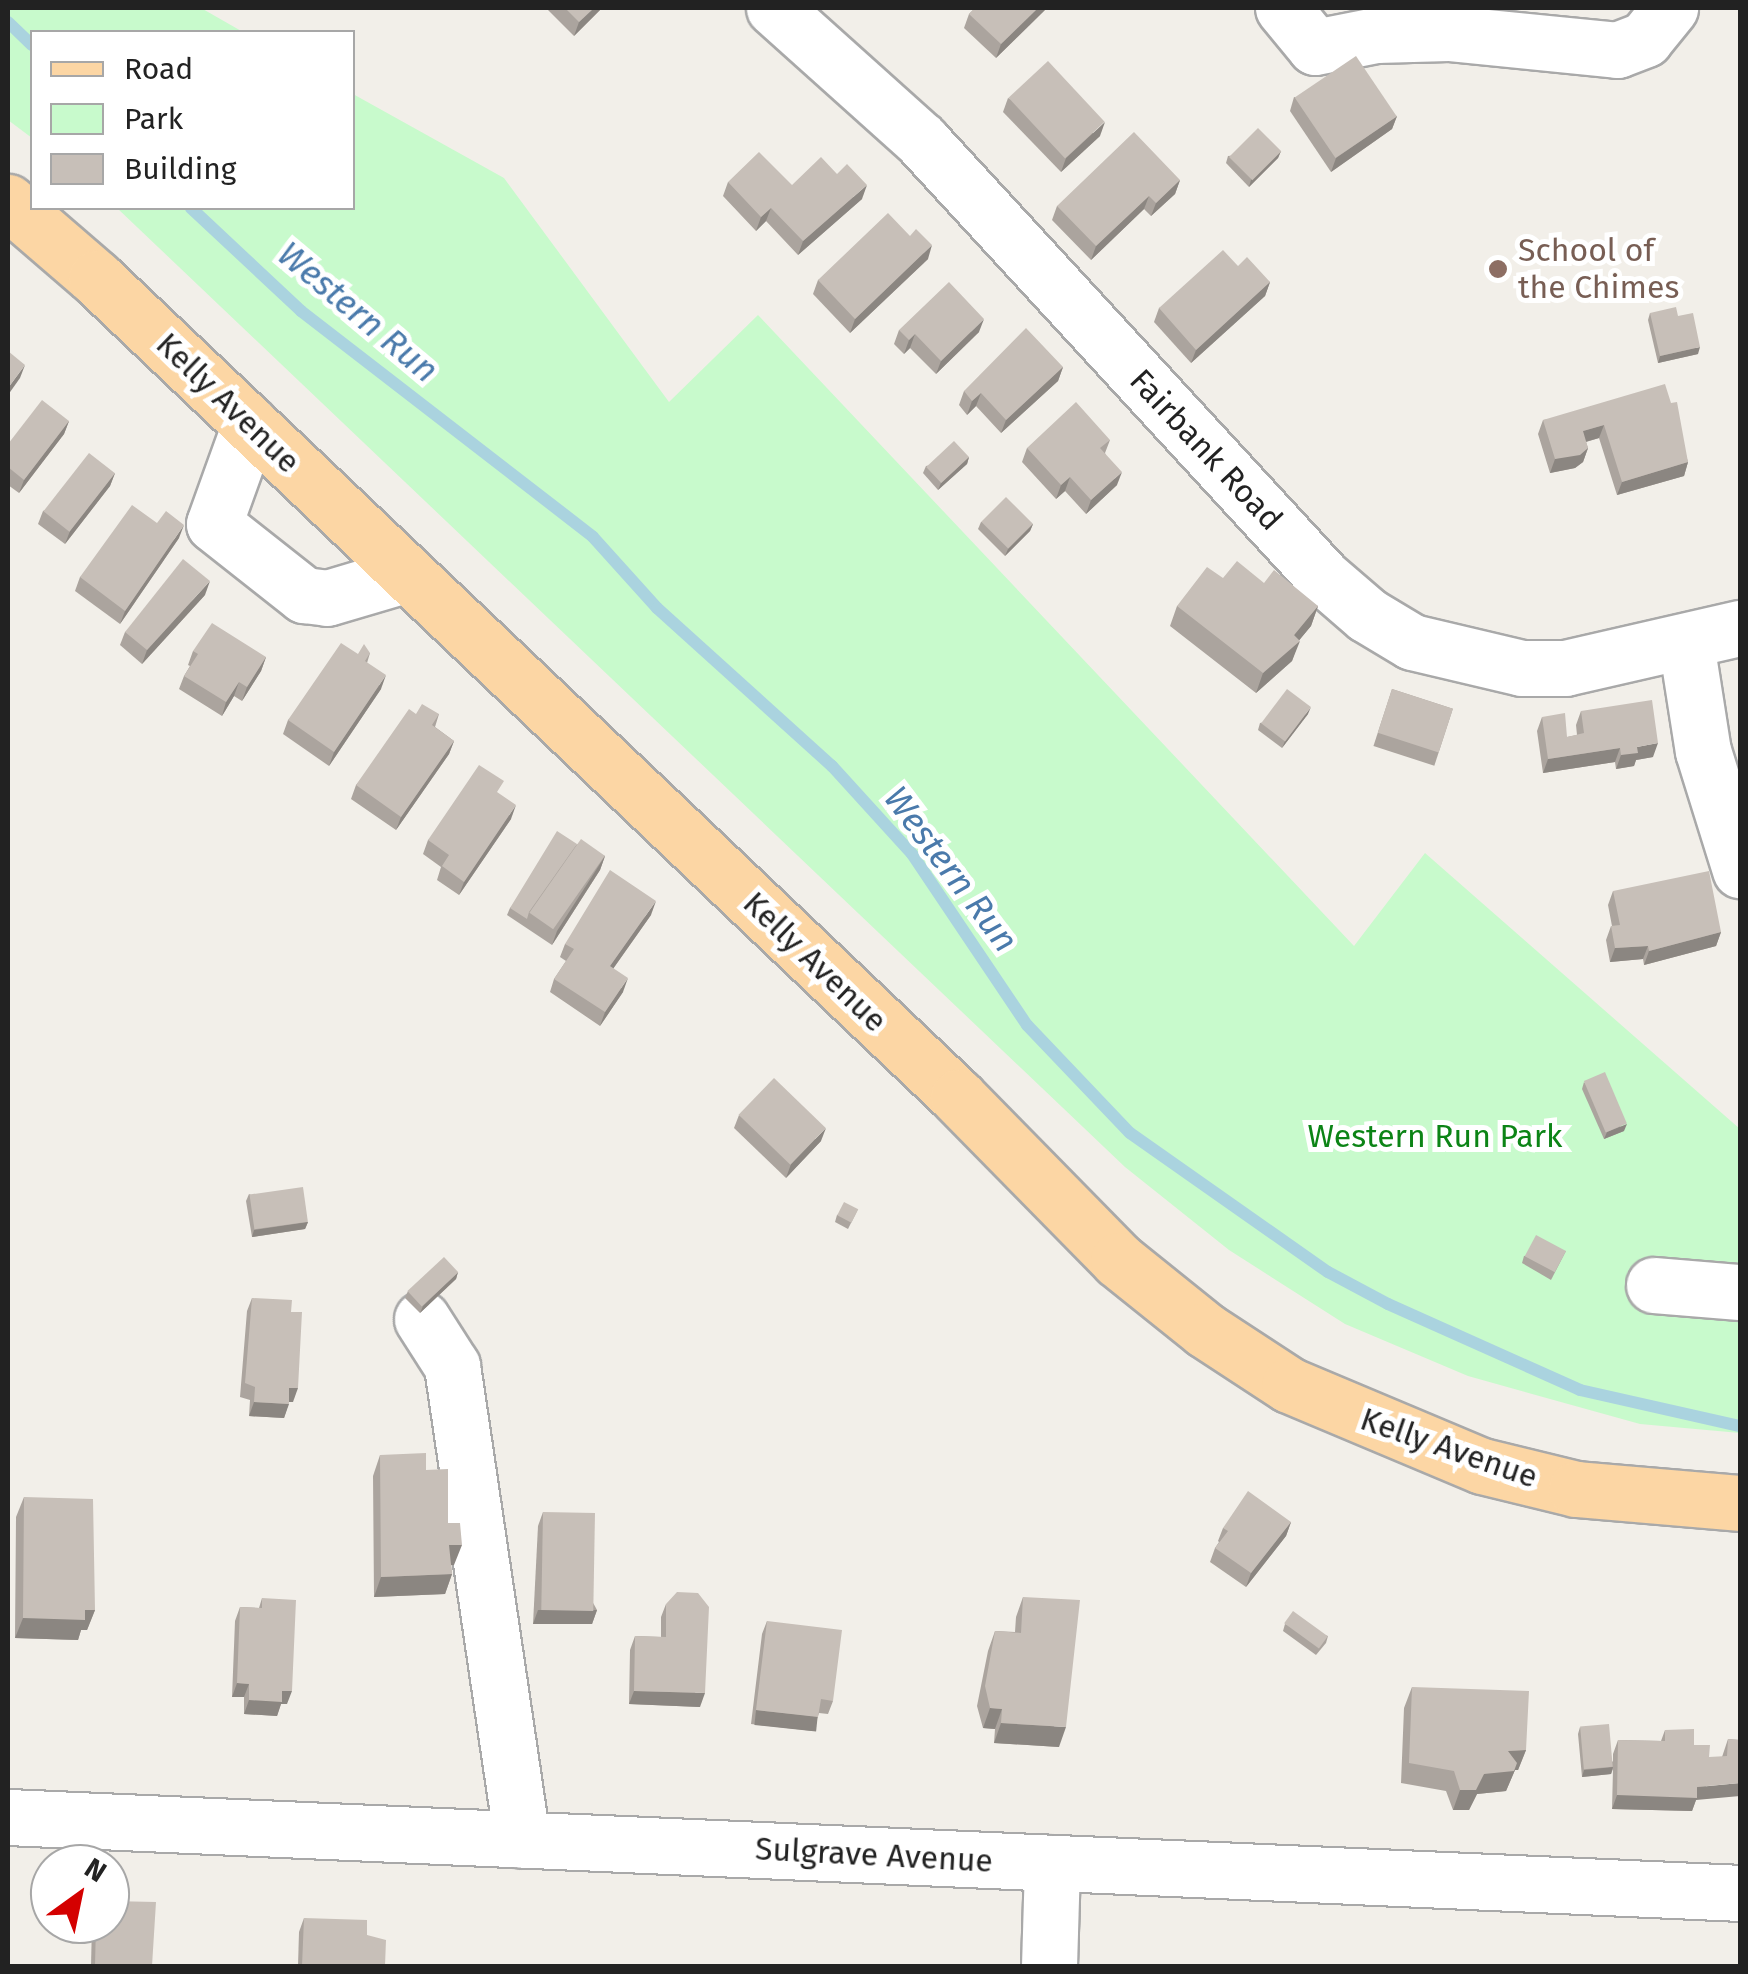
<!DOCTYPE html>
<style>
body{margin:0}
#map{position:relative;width:1748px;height:1974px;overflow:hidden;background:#f2efe9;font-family:"Fira Sans",sans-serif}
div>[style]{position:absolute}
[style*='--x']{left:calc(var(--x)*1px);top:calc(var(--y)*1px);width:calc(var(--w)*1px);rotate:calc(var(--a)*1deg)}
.park>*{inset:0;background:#c8facc}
.stream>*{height:12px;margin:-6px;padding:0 6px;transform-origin:6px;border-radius:6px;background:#aad3df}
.roads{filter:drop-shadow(2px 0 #a9a9a9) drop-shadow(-2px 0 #a9a9a9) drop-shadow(0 2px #a9a9a9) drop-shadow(0 -2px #a9a9a9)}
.minor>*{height:55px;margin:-27.5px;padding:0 27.5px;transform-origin:27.5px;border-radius:27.5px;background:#fff}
.major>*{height:55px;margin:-27.5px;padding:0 27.5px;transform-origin:27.5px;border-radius:27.5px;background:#fcd6a4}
.wall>*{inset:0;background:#aba49e;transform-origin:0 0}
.shaded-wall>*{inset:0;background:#8b8681;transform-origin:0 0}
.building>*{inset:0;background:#c7bfb8;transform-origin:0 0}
.dots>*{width:28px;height:28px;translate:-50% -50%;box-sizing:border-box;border:5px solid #fff;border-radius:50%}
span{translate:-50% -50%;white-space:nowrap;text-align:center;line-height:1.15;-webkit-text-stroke:10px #fff;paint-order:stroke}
.education-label{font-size:32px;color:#785e54}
.left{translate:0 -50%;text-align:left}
.street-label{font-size:32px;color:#222}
.park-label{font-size:32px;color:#0c8416}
.water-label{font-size:35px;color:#4a7aab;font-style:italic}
.frame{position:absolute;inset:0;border:10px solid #222;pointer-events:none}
.legend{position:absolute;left:30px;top:30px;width:325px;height:180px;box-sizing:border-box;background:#fff;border:2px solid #a7a7a7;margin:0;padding:12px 18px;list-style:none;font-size:30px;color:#222}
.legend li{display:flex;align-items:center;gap:20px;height:50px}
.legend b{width:50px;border:2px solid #a7a7a7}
.north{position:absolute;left:30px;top:1844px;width:100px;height:100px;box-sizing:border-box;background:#fff;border:2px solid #a7a7a7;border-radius:50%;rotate:33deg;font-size:28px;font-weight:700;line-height:40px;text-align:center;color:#222}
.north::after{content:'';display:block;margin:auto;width:35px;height:45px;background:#d40000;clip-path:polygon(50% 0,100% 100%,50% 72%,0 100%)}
</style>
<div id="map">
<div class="park">
<i style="clip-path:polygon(8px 8px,201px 8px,243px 32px,32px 32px,32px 138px,8px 120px)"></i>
<i style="clip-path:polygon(353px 94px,504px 178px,669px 402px,758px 315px,1354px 946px,1425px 853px,1740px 1129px,1740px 1433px,1640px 1424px,1468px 1376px,1345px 1324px,1229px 1250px,1125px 1167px,117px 208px,352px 208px)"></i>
</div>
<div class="stream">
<i style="--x:8;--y:22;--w:33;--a:44"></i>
<i style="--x:191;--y:208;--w:151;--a:43.1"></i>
<i style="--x:301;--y:311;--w:369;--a:37.7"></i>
<i style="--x:593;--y:537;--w:96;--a:48"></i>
<i style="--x:657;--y:608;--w:236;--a:42.1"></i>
<i style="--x:832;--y:766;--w:119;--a:47.7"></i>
<i style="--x:912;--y:854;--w:206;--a:56.1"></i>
<i style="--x:1027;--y:1025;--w:149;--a:46.4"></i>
<i style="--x:1130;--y:1133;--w:242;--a:35.1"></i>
<i style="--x:1328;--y:1272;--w:68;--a:28.1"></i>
<i style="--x:1388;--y:1304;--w:210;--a:24.1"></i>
<i style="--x:1580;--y:1390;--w:164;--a:12.7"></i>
</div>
<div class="roads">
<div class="minor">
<i style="--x:774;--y:8;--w:198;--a:41.9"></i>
<i style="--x:921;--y:140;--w:594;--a:47.39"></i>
<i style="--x:1323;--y:577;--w:58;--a:40.8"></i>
<i style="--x:1367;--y:615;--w:52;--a:31"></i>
<i style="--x:1412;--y:642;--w:113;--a:13.3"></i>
<i style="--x:1522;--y:668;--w:43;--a:0"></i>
<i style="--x:1565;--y:668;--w:180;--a:-12.9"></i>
<i style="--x:1283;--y:8;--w:50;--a:50.6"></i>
<i style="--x:1315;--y:47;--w:62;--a:-11.1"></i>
<i style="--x:1376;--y:35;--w:72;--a:-1.6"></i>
<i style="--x:1448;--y:33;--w:170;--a:5.7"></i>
<i style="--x:1617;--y:50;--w:30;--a:-21"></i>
<i style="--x:1645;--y:39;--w:40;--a:-51"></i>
<i style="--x:250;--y:424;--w:106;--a:109.8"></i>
<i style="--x:214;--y:524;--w:115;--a:38.3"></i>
<i style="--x:304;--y:595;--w:23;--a:7"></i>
<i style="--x:327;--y:598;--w:84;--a:-16.5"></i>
<i style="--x:1686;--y:643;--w:109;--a:81.1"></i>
<i style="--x:1703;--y:751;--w:125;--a:72.7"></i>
<i style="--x:1654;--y:1285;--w:86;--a:4.7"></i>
<i style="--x:422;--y:1319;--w:56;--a:57.4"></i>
<i style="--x:452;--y:1366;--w:479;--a:81.6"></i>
<i style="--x:8;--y:1817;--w:1734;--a:2.51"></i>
<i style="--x:1049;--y:1966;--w:103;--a:-88.3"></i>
</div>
<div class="major">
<i style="--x:8;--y:202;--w:116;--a:40.8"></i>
<i style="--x:96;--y:278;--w:1189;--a:43.53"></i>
<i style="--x:958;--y:1097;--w:228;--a:45.5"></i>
<i style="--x:1118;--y:1260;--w:112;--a:38.8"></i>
<i style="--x:1205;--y:1330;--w:100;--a:33.2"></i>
<i style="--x:1289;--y:1385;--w:209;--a:22.8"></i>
<i style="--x:1482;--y:1466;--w:97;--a:13.7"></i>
<i style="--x:1576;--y:1489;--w:165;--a:4.9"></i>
</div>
</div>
<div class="wall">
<i style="clip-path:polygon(546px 8px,602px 8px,574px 36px)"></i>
<i style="clip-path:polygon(975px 8px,1047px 8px,996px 58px,964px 28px,969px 14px)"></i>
<i style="clip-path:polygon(1294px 97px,1397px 116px,1392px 129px,1331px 172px,1290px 111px)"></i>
<i style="clip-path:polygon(1008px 98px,1100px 136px,1061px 172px,1003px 112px)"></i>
<i style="clip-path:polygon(1281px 151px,1278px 158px,1249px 187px,1226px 163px,1228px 156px)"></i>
<i style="clip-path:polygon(1180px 180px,1175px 194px,1151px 216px,1144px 209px,1091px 260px,1052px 220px,1057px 206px)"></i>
<i style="clip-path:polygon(728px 182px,792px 185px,862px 199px,798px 255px,766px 221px,756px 231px,723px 196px)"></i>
<i style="clip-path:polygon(910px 236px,928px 259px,850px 333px,813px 294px,818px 280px)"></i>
<i style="clip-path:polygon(1238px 266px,1270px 282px,1265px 296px,1191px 363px,1154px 322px,1159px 308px)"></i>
<i style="clip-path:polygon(1650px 313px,1678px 316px,1698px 354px,1658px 363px,1648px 320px)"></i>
<i style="clip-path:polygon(899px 330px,979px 332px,936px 374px,910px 348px,904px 354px,894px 344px)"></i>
<i style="clip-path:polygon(1063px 367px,1058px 381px,1001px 433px,976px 406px,967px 415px,959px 405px,964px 391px)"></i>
<i style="clip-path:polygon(1671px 403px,1688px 462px,1684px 476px,1617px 495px,1599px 438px,1586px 442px,1588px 448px,1583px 462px,1575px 468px,1550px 473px,1538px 434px,1543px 420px)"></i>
<i style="clip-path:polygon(69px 421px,64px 434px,19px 493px,8px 485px,8px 444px)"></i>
<i style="clip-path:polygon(1110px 440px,1105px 453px,1117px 485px,1086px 514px,1065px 491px,1056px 499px,1022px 462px,1027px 448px)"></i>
<i style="clip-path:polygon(969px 457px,967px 464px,938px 490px,923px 473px,926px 466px)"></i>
<i style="clip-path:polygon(115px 473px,110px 486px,65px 544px,38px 524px,43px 511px)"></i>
<i style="clip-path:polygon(981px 522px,1033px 524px,1030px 531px,1005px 556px,978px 529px)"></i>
<i style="clip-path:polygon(179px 538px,120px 624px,75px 591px,80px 577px)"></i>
<i style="clip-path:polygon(1264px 583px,1318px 606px,1311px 626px,1299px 640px,1292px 661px,1256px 693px,1170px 626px,1177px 606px)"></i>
<i style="clip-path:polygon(205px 595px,142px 664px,120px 645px,125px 632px)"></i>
<i style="clip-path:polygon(193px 651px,266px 657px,261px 671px,242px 701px,234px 696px,222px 716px,179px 689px,184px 676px,190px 666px,188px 665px)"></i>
<i style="clip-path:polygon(370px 653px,367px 663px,381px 689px,329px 766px,283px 734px,288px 720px,358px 654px)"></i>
<i style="left:1392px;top:689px;width:64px;height:60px;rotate:18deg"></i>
<i style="clip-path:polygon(1581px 711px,1653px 757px,1636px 760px,1634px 766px,1616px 769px,1615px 762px,1543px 773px,1537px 731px,1542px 717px,1567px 737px,1577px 735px,1576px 725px)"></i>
<i style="clip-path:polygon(416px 714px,439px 714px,435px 727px,454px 741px,449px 754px,396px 830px,351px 799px,356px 785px)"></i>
<i style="clip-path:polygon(1308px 714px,1282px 748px,1258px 730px,1260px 723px)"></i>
<i style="clip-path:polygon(499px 794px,511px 819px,459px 895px,437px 880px,441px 867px,423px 854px,428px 840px)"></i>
<i style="clip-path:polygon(577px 844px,605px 856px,600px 870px,552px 945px,507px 915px,510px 908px)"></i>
<i style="clip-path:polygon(1613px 891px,1721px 932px,1716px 946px,1644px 965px,1643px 959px,1610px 962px,1606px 940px,1611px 926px,1612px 926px,1608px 905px)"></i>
<i style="clip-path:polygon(651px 915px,613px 969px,623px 992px,600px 1026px,550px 992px,554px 979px,566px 961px,560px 957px,565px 944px)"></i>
<i style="clip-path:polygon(1584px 1082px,1624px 1131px,1604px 1139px,1582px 1089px)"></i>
<i style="clip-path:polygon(739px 1115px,821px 1141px,786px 1178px,734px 1128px)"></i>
<i style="clip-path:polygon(249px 1194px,308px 1222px,305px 1229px,252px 1237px,246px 1201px)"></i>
<i style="clip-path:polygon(858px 1209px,848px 1229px,835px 1222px,837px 1215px)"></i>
<i style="clip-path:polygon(1566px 1251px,1551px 1280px,1522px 1263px,1524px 1256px)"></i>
<i style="clip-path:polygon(458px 1272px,456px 1279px,420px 1313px,405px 1298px,408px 1291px)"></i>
<i style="clip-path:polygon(252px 1298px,291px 1312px,293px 1402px,289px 1402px,284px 1418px,249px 1416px,250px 1400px,240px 1397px,247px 1311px)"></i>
<i style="clip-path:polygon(380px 1455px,426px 1470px,448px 1523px,454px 1565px,451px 1565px,452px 1574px,445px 1594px,374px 1597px,373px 1476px)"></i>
<i style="clip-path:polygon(24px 1497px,95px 1610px,87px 1630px,81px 1630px,78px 1640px,15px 1638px,16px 1517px)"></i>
<i style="clip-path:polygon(543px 1512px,597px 1610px,592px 1624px,533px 1624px,538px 1526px)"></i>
<i style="clip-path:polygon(1291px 1522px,1286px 1536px,1246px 1587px,1210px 1562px,1215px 1548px,1219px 1542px,1218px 1541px,1223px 1528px)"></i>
<i style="clip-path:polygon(1023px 1597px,1059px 1747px,994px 1743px,995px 1729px,983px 1728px,977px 1706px,988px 1651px,995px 1631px,1015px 1632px,1016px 1617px)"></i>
<i style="clip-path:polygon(262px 1598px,287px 1704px,281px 1704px,277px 1716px,244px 1714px,244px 1697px,232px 1697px,235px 1621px,240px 1607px,259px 1608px)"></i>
<i style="clip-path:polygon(666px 1604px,700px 1707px,629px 1704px,630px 1650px,635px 1636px,661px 1637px,661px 1617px)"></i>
<i style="clip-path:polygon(767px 1621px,833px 1701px,828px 1714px,819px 1713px,813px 1731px,751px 1724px,762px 1634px)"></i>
<i style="clip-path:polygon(1285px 1624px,1328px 1636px,1326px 1643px,1316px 1655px,1283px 1631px)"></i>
<i style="clip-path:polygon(1412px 1687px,1526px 1750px,1518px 1770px,1515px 1770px,1506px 1791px,1477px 1794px,1469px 1810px,1453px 1810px,1446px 1791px,1401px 1783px,1404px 1708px)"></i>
<i style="clip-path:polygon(1580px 1727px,1613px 1762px,1613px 1754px,1618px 1740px,1661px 1741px,1665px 1730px,1694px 1745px,1709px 1757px,1722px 1757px,1728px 1739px,1740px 1740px,1696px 1800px,1692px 1811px,1612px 1809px,1613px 1769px,1611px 1774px,1582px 1777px,1578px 1734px)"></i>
<i style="clip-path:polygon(304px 1918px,367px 1935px,385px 1966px,298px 1966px,299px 1932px)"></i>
<i style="clip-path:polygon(92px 1924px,110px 1924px,152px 1966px,91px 1966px)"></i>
</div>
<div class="shaded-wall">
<i style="clip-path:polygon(594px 8px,602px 8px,574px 36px,579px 22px)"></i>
<i style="clip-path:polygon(1038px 8px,1047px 8px,996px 58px,1001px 44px)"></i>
<i style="clip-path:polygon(1397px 116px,1392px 129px,1331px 172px,1336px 158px)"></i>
<i style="clip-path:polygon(1105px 122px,1100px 136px,1061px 172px,1066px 158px)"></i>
<i style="clip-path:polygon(1281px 151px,1278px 158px,1249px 187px,1251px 180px)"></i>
<i style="clip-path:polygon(1180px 180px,1175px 194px,1151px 216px,1156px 203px)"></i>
<i style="clip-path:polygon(867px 185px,862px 199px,798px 255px,803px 241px)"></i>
<i style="clip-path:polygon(1149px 196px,1144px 209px,1091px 260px,1096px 246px)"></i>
<i style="clip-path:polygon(771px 208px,766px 221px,756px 231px,761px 217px)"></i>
<i style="clip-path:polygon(932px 245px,928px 259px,850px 333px,855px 319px)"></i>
<i style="clip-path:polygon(1270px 282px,1265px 296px,1191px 363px,1196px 350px)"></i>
<i style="clip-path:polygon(984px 319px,979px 332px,936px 374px,941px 361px)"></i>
<i style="clip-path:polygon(915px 334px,910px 348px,904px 354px,909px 340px)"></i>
<i style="clip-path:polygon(1700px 347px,1698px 354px,1658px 363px,1660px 356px)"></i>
<i style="clip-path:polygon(25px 365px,20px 378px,8px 395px,8px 388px)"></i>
<i style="clip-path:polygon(1063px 367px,1058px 381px,1001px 433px,1006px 420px)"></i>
<i style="clip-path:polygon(981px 393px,976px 406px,967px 415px,972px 401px)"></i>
<i style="clip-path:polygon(69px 421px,64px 434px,19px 493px,24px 480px)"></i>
<i style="clip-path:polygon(1604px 425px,1599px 438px,1578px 444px,1583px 431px)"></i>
<i style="clip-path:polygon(1588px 448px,1583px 462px,1575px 468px,1550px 473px,1555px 459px)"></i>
<i style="clip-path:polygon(969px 457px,967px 464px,938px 490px,941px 483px)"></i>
<i style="clip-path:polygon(1688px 462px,1684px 476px,1617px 495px,1622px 482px)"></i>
<i style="clip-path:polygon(1122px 472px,1117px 485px,1086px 514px,1091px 500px)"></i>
<i style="clip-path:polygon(115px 473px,110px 486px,65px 544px,70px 531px)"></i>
<i style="clip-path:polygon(1070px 477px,1065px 491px,1056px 499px,1061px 485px)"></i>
<i style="clip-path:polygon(1033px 524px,1030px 531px,1005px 556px,1008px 549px)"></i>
<i style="clip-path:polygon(184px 525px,179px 538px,120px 624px,125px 611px)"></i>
<i style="clip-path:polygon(210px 581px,205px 595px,142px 664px,147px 650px)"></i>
<i style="clip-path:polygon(1318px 606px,1311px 626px,1297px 643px,1300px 641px,1292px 661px,1256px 693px,1263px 673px)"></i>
<i style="clip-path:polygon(266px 657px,261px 671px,242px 701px,247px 687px)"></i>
<i style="clip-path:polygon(386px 675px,381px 689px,329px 766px,334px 752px)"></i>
<i style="clip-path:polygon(239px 682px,234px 696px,222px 716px,226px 702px)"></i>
<i style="clip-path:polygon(1311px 707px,1308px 714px,1282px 748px,1285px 741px)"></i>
<i style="clip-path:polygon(454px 741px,449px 754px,396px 830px,401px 817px)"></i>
<i style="clip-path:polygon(1658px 743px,1653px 757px,1636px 760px,1634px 766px,1616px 769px,1621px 755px,1637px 747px)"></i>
<i style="clip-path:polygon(1620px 748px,1615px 762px,1543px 773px,1548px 759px)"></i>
<i style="clip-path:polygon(516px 805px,511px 819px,459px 895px,464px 882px)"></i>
<i style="clip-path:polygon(605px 856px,600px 870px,552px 945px,557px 931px)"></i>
<i style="clip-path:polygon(656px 901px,651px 915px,605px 980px,610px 966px)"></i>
<i style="clip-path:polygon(1721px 932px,1716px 946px,1644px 965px,1649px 951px)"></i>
<i style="clip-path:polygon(1648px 946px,1643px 959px,1610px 962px,1615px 948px)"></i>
<i style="clip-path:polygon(628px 978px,623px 992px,600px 1026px,605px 1012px)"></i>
<i style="clip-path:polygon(1627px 1124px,1624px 1131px,1604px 1139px,1607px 1132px)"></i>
<i style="clip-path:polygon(826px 1128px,821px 1141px,786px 1178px,791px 1164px)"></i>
<i style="clip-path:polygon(308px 1222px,305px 1229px,252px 1237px,254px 1230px)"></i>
<i style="clip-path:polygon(458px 1272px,456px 1279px,420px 1313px,423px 1306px)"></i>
<i style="clip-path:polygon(289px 1388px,298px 1388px,293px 1402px,284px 1402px)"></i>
<i style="clip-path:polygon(254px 1402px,289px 1404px,284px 1418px,249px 1416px)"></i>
<i style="clip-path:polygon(1291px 1522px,1286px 1536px,1246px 1587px,1251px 1573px)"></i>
<i style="clip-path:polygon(449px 1545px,462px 1545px,454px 1565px,442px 1566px)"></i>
<i style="clip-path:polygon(452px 1574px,445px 1594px,374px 1597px,381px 1577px)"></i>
<i style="clip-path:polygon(85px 1610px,95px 1610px,87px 1630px,81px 1630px,78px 1640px,15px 1638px,23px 1618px)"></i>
<i style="clip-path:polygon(538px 1610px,597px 1610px,592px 1624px,533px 1624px)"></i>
<i style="clip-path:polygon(237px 1683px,249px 1684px,244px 1697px,232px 1697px)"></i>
<i style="clip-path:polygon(282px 1691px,292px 1691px,287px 1704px,281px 1704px,277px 1716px,244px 1714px,249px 1700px)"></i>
<i style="clip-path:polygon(634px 1691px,705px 1693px,700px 1707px,629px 1704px)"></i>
<i style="clip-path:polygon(990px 1708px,1002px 1709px,995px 1729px,983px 1728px)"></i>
<i style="left:756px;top:1710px;width:62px;height:15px;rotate:6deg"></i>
<i style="clip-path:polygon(1001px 1723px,1066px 1727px,1059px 1747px,994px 1743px)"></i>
<i style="clip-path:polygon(1526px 1750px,1518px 1770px,1515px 1770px,1506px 1791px,1477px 1794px,1469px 1810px,1453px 1810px,1460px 1790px,1484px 1774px,1508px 1751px)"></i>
<i style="clip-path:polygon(1613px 1767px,1611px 1774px,1582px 1777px,1584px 1770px)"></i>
<i style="clip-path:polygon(1740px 1783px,1740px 1796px,1696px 1800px,1692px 1811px,1612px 1809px,1617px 1795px)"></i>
</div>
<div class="building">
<i style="clip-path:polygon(565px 8px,594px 8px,579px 22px)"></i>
<i style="clip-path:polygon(975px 8px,1038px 8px,1001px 44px,969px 14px)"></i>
<i style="left:1356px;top:56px;width:73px;height:74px;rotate:56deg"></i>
<i style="left:1048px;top:61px;width:83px;height:54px;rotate:47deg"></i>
<i style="left:1258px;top:128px;width:33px;height:41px;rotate:45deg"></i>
<i style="clip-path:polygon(1134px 132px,1180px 180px,1156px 203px,1149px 196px,1096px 246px,1057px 206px)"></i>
<i style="clip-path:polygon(759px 152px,792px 185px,821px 157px,837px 174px,847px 164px,867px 185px,803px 241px,771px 208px,761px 217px,728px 182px)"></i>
<i style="clip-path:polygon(888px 213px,910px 236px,916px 229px,932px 245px,855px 319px,818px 280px)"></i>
<i style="clip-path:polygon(1223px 250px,1238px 266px,1247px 257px,1270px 282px,1196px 350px,1159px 308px)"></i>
<i style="clip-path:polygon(949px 282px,984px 319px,941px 361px,915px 334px,909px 340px,899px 330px)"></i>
<i style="clip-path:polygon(1676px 307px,1678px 316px,1693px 313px,1700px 347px,1660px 356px,1650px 313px)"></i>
<i style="clip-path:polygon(1026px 328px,1063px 367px,1006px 420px,981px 393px,972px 401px,964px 391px)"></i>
<i style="clip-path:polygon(8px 351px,25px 365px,8px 388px)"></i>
<i style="clip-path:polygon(1665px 384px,1671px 403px,1677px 402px,1688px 462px,1622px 482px,1604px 425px,1583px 431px,1588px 448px,1580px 455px,1555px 459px,1543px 420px)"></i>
<i style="clip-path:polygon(42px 400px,69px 421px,24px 480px,8px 467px,8px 444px)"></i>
<i style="clip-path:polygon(1076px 402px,1110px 440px,1100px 448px,1122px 472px,1091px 500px,1070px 477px,1061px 485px,1027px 448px)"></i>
<i style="left:954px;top:441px;width:22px;height:38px;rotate:47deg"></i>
<i style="left:89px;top:453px;width:33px;height:74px;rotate:38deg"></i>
<i style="left:1006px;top:497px;width:38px;height:35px;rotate:45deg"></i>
<i style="clip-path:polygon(132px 505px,157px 523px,166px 511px,184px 525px,125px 611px,80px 577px)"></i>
<i style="clip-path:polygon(183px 559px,210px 581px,147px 650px,125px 632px)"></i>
<i style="clip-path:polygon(1237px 561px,1264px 583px,1274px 570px,1318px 606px,1294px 635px,1300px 641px,1263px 673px,1177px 606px,1207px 567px,1223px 578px)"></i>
<i style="clip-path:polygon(212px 623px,266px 657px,247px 687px,239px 682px,226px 702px,184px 676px,198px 654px,193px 651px)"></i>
<i style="clip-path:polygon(341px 643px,358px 654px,364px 644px,370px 653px,365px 661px,386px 675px,334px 752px,288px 720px)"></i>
<i style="left:1287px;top:689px;width:30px;height:43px;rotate:37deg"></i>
<i style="left:1392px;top:689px;width:64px;height:46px;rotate:18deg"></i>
<i style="clip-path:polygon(1652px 700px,1658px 743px,1637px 747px,1638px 753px,1621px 755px,1620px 748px,1548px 759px,1542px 717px,1565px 713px,1567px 737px,1584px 733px,1581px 711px)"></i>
<i style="clip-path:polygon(422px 704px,439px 714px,432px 725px,454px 741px,401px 817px,356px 785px,409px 709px,416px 714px)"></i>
<i style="clip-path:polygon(479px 765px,504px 781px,497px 792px,516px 805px,464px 882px,442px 866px,449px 855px,428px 840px)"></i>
<i style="clip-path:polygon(557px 831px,577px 844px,529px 912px,527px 919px,510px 908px)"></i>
<i style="left:581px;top:839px;width:29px;height:90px;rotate:35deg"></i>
<i style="clip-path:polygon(610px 870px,656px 901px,610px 966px,628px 978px,605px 1012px,554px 979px,574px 949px,565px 944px)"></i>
<i style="clip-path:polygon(1709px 871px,1721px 932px,1649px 951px,1648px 946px,1615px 948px,1611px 926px,1620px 925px,1613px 891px)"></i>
<i style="left:1605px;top:1072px;width:56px;height:23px;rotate:67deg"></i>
<i style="left:774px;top:1078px;width:72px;height:51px;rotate:44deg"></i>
<i style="left:303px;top:1187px;width:35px;height:54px;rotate:82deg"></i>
<i style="left:844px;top:1202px;width:16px;height:15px;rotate:27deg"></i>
<i style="left:1536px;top:1235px;width:34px;height:24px;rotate:28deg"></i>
<i style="left:444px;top:1257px;width:21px;height:50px;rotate:47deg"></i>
<i style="clip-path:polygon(252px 1298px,292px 1300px,291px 1312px,302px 1312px,298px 1388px,289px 1388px,289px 1404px,254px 1402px,255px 1387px,245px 1383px)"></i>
<i style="clip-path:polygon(426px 1453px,426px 1470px,448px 1469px,448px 1523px,460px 1523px,462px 1545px,449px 1545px,452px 1574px,381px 1577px,380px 1455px)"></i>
<i style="clip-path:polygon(1248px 1491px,1291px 1522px,1251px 1573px,1215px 1548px,1228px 1531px,1223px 1528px)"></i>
<i style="clip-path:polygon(24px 1497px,93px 1499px,95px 1610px,85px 1610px,85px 1620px,23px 1618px)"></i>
<i style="left:543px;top:1512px;width:52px;height:98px;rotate:1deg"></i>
<i style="clip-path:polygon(677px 1592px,698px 1593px,709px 1607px,705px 1693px,634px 1691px,635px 1636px,666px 1637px,666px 1604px)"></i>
<i style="clip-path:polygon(1023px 1597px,1080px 1600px,1066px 1727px,1001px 1723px,1002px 1709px,990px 1708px,985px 1686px,995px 1631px,1021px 1633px)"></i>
<i style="clip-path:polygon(262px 1598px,296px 1600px,292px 1691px,282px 1691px,282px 1702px,249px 1700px,249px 1684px,237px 1683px,240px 1607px,262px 1608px)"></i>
<i style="left:1293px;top:1611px;width:43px;height:15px;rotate:36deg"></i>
<i style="clip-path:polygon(767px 1621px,842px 1630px,833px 1701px,821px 1699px,818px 1717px,756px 1710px)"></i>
<i style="clip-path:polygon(1412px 1687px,1529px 1691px,1526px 1750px,1508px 1751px,1517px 1763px,1514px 1771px,1484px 1774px,1476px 1790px,1460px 1790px,1454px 1771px,1409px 1763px)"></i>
<i style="left:1609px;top:1724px;width:43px;height:29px;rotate:85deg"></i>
<i style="clip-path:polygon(1694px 1729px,1694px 1745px,1710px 1745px,1709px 1757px,1727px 1756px,1728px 1739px,1740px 1740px,1740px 1783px,1697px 1787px,1697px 1798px,1617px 1795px,1618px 1740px,1665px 1741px,1665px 1730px)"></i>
<i style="clip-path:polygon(110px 1901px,156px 1902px,152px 1966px,95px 1966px,96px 1924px,110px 1924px)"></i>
<i style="clip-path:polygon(304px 1918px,367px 1920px,367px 1935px,386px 1940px,385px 1966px,302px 1966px)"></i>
</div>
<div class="dots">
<i style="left:1498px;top:269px;background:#8d6e63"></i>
</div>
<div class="education-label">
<span class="left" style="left:1518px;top:269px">School of<br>the Chimes</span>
</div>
<div class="street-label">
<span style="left:228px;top:403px;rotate:44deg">Kelly Avenue</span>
<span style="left:1206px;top:450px;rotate:47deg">Fairbank Road</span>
<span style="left:815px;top:962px;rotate:44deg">Kelly Avenue</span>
<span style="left:1449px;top:1448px;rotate:19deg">Kelly Avenue</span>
<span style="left:874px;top:1855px;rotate:3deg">Sulgrave Avenue</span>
</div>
<div class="park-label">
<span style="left:1435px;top:1136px">Western Run Park</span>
</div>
<div class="water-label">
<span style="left:358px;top:312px;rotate:40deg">Western Run</span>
<span style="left:951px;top:869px;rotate:53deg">Western Run</span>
</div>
<div class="frame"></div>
<ul class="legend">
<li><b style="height:12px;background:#fcd6a4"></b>Road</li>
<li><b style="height:28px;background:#c8facc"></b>Park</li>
<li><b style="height:28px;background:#c7bfb8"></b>Building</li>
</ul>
<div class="north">N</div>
</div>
